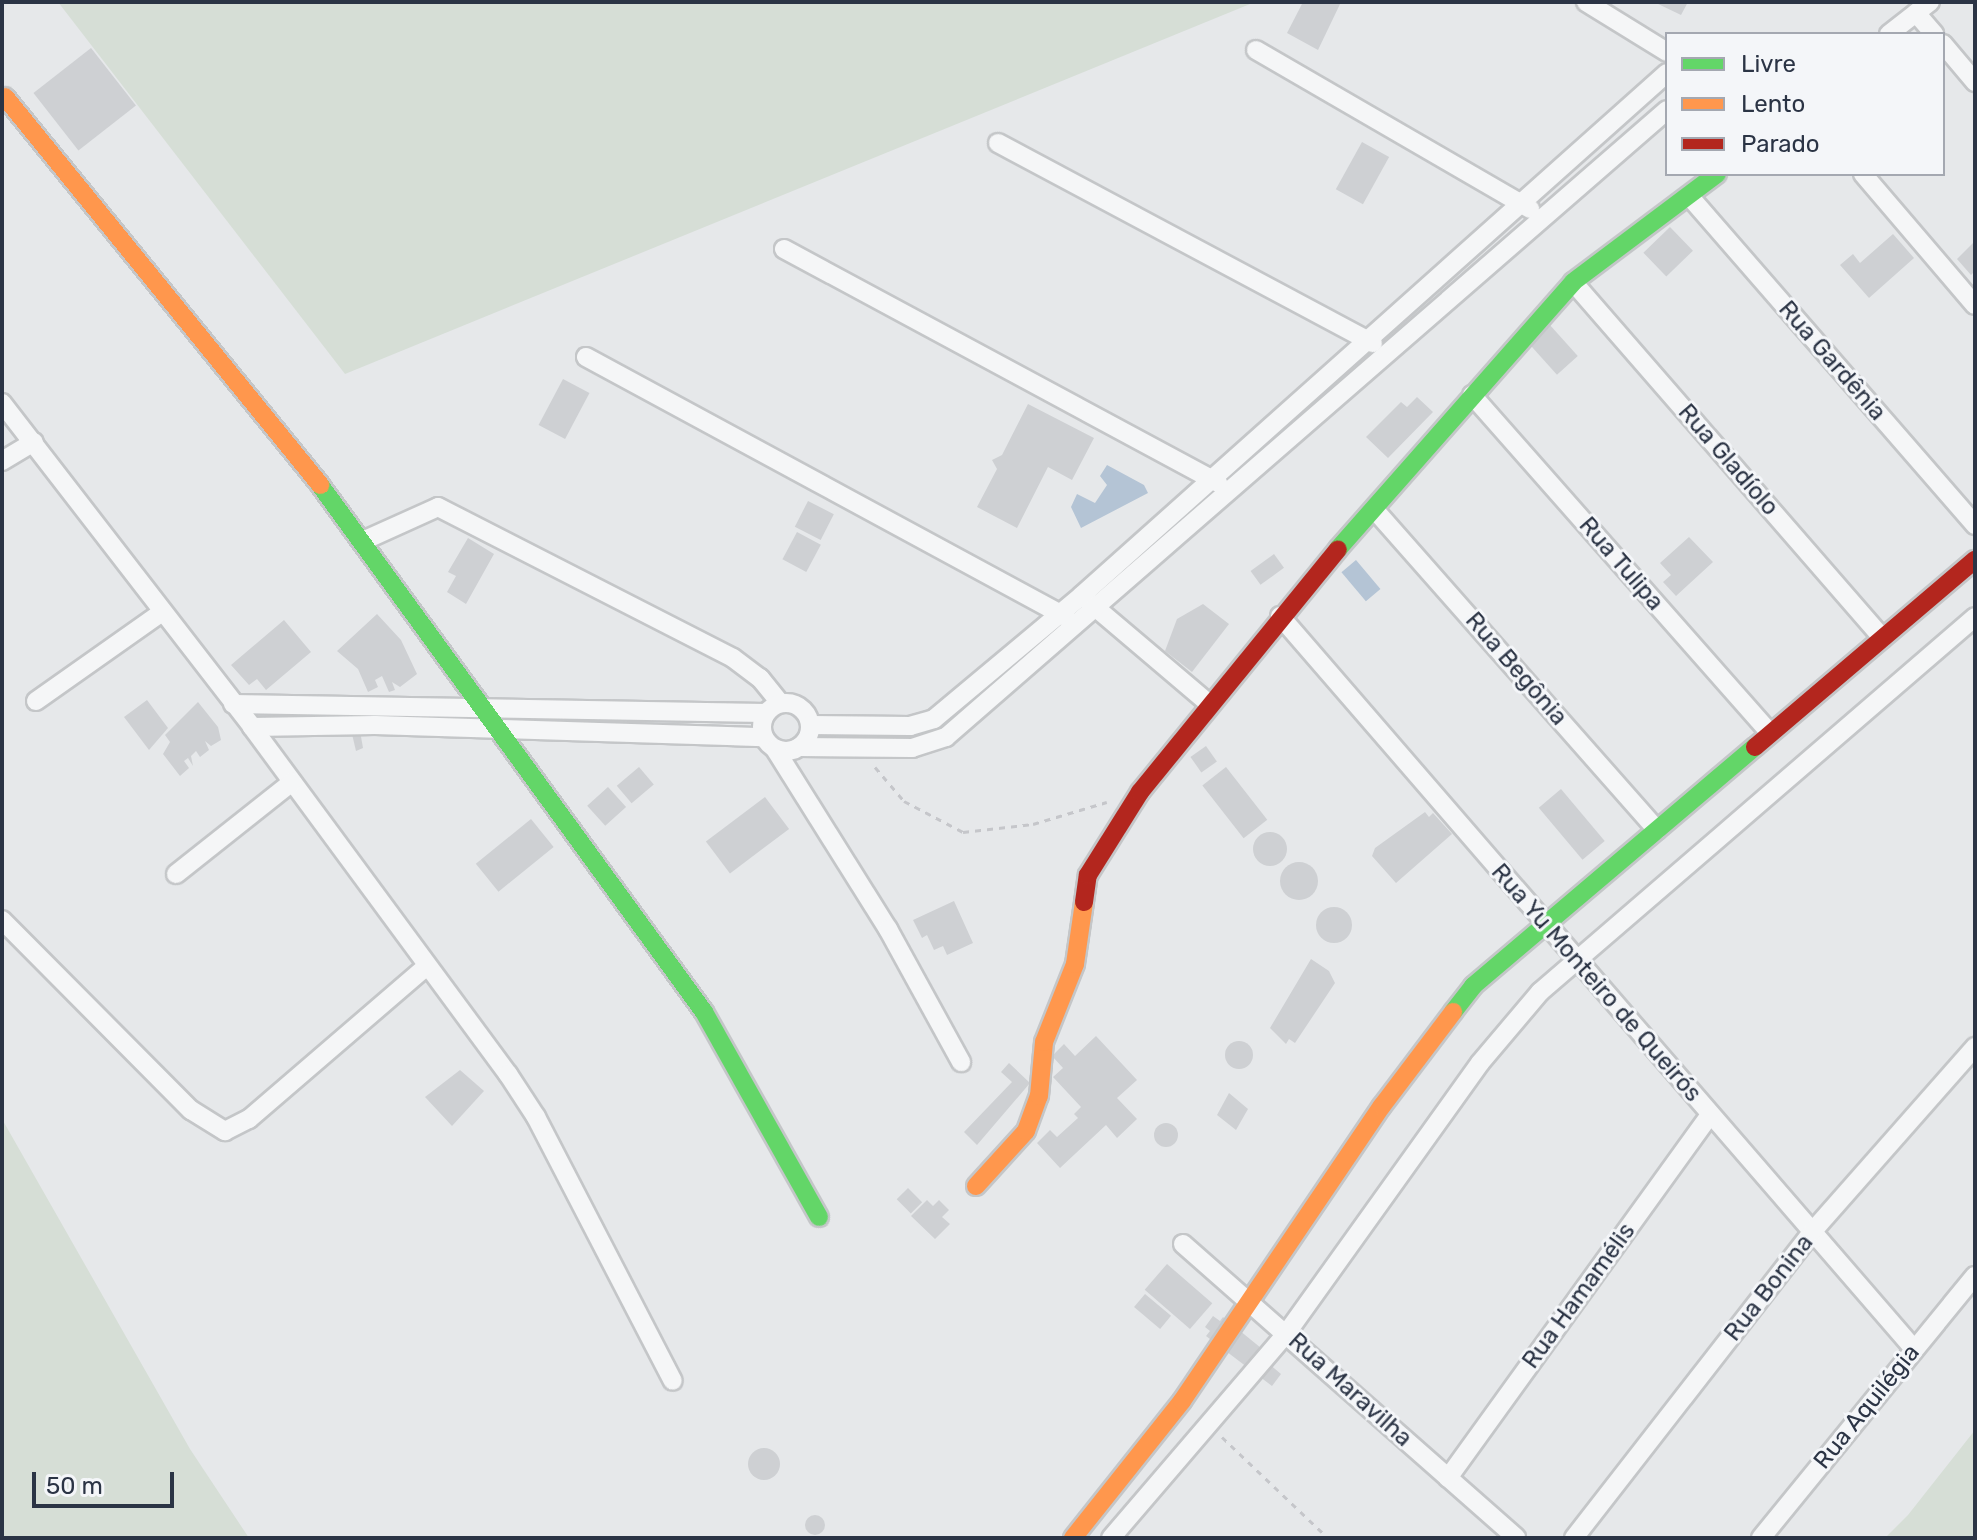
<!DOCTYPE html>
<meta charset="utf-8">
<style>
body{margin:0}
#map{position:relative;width:1977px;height:1540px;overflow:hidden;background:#e6e8ea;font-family:Rubik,sans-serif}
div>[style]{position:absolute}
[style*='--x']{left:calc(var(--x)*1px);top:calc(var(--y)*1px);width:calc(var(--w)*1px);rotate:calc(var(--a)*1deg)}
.green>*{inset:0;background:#d6ded6}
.water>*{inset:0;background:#b4c4d5;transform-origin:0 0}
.building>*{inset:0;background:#ced0d3;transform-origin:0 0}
.round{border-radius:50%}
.path>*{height:3px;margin-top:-1.5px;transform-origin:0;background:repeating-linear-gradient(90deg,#c5c6ca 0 6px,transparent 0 12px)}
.roads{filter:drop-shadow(2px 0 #c4c6c8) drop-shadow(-2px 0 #c4c6c8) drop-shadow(0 2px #c4c6c8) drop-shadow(0 -2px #c4c6c8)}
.street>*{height:18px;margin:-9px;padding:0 9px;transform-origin:9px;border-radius:9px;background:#f5f6f7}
.street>.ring{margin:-9px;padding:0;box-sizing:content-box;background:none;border:18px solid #f5f6f7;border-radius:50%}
.fast>*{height:18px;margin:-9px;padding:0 9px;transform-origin:9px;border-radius:9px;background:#63d668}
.slow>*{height:18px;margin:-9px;padding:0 9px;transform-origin:9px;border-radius:9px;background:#ff974d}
.jam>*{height:18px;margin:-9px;padding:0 9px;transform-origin:9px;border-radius:9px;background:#b3261e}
span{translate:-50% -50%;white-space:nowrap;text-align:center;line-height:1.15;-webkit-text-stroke:6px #f4f6f9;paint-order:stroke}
.street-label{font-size:24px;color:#2b3445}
.frame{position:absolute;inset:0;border:4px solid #2b3445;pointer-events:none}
.legend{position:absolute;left:1665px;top:32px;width:280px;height:144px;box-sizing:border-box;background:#f4f6f9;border:2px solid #a4a8b1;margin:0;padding:10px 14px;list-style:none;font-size:24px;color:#2b3445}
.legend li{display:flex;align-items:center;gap:16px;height:40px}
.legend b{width:40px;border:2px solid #a4a8b1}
.scale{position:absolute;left:32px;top:1472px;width:142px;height:36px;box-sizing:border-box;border:4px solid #2b3445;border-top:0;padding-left:10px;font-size:24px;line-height:28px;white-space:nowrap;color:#2b3445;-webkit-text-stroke:6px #f4f6f9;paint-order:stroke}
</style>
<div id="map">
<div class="green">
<i style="clip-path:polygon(58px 2px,1255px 2px,345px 374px)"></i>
<i style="clip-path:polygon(2px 1119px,190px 1449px,249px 1538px,2px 1538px)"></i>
<i style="clip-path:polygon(1975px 1430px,1975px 1538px,1885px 1538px,1908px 1515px)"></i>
</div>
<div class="water">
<i style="clip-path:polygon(1107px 465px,1144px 485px,1148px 493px,1081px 528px,1071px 507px,1077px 494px,1095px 503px,1107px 485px,1100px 476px)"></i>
<i style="left:1356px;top:560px;width:38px;height:19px;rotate:50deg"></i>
</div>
<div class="building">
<i style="clip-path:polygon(1303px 2px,1341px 2px,1318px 50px,1287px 33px)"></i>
<i style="clip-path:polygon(1654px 2px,1688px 2px,1681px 15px)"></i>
<i style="left:91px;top:48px;width:73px;height:73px;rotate:52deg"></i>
<i style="left:1362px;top:142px;width:31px;height:54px;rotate:29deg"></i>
<i style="left:1670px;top:227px;width:33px;height:37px;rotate:46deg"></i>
<i style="clip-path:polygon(1893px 234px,1914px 258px,1869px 298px,1840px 265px,1853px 254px,1860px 263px)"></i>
<i style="clip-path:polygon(1975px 241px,1975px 271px,1971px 275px,1957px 259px)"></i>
<i style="left:1549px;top:324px;width:43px;height:28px;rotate:48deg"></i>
<i style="left:563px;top:379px;width:30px;height:52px;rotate:28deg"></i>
<i style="clip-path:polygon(1417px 397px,1433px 412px,1388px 458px,1366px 437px,1401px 402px,1407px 407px)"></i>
<i style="clip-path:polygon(1028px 404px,1094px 438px,1072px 480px,1048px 467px,1017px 528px,977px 507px,997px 469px,992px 460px,1002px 455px)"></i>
<i style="left:808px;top:501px;width:29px;height:29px;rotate:27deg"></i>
<i style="left:797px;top:532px;width:27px;height:31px;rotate:28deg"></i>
<i style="clip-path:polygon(1689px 537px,1713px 562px,1676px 596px,1663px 582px,1671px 575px,1660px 563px)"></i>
<i style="clip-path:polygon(468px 538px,494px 554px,466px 604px,447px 592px,456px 576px,448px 572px)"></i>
<i style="left:1274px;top:554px;width:17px;height:29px;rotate:54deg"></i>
<i style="clip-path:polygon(1203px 604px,1229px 624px,1192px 672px,1165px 651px,1177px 619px)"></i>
<i style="clip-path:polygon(377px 614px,401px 640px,417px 674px,400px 687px,392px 682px,395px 690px,389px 692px,382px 676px,375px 680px,378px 687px,368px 692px,358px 669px,337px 651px)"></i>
<i style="clip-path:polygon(284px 620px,311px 652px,266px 690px,257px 679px,249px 685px,231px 665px)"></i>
<i style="clip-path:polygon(147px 700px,168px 728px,149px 750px,124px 717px)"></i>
<i style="clip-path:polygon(198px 702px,218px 727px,221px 740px,211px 746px,205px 741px,209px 750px,200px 757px,196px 751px,191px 756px,193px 766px,188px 758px,184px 761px,189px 768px,180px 776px,163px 754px,170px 742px,165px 735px)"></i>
<i style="clip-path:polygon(360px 731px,363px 748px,356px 751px,352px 734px)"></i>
<i style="left:1206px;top:746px;width:19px;height:19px;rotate:55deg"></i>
<i style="left:639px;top:767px;width:23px;height:29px;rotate:50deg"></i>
<i style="left:1226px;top:767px;width:67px;height:30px;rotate:52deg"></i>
<i style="left:608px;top:787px;width:27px;height:28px;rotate:48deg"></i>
<i style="left:1561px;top:789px;width:68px;height:29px;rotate:50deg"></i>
<i style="left:765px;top:797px;width:40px;height:74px;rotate:53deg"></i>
<i style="clip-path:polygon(1425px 812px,1429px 817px,1433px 813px,1452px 834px,1396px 883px,1372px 856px,1375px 848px)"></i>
<i style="left:531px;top:819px;width:36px;height:71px;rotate:51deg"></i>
<i class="round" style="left:1253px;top:832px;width:34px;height:34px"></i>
<i class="round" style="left:1280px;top:862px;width:38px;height:38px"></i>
<i style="clip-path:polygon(954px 901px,973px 943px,947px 955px,943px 946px,934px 950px,927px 935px,922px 938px,913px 920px)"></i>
<i class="round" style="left:1316px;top:907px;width:36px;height:36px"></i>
<i style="clip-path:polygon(1311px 959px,1329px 971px,1335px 983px,1295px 1043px,1289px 1039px,1286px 1044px,1270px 1028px)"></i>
<i style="clip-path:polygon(1096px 1036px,1137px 1080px,1117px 1098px,1137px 1119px,1117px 1138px,1106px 1125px,1060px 1168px,1037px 1143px,1050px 1130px,1057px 1137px,1078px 1118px,1074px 1114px,1081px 1107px,1053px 1077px,1063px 1068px,1052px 1056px,1064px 1044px,1075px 1056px)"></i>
<i class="round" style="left:1225px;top:1041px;width:28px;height:28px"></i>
<i style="clip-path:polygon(1009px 1063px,1030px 1083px,977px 1145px,964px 1132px,1012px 1082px,1001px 1072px)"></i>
<i style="clip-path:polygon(460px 1070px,484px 1091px,452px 1126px,425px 1097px)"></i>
<i style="clip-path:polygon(1229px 1093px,1248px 1109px,1236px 1130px,1217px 1115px)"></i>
<i class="round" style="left:1154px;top:1123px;width:24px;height:24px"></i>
<i style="left:908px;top:1188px;width:20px;height:16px;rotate:45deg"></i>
<i style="clip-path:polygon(927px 1200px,933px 1206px,939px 1200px,949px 1210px,942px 1217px,950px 1224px,935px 1239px,911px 1216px)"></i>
<i style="left:1167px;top:1264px;width:60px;height:34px;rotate:41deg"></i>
<i style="left:1145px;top:1294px;width:34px;height:17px;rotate:40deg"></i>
<i style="clip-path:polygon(1213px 1316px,1220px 1321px,1223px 1317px,1272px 1357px,1268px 1363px,1281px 1374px,1272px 1386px,1206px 1336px,1210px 1331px,1205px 1327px)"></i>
<i class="round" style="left:748px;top:1448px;width:32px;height:32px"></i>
<i class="round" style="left:805px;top:1515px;width:20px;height:20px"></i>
</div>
<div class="path">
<i style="--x:875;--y:767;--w:45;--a:49.5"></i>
<i style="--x:904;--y:801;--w:67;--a:27.7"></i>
<i style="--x:963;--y:832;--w:70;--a:-6.5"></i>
<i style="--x:1033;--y:824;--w:77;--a:-16.6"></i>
<i style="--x:1222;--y:1437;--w:146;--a:43.6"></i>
</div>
<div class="roads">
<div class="street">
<i style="--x:1586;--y:2;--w:95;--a:31.7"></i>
<i style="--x:1916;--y:13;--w:28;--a:49"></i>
<i style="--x:1889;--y:34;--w:52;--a:-38"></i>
<i style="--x:1943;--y:44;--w:50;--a:49.9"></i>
<i style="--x:1256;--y:50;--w:317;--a:30.1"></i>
<i style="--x:998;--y:143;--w:425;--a:28.1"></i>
<i style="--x:1863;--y:174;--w:172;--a:49.5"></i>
<i style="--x:1690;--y:197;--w:435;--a:49"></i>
<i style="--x:784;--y:249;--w:493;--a:28.3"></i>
<i style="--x:1573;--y:282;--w:472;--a:49"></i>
<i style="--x:586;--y:357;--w:546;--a:28.44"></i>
<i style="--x:1472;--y:395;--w:451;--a:48.6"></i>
<i style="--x:2;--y:403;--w:409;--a:52.3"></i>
<i style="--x:252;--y:727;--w:431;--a:53.6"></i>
<i style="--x:508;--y:1074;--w:51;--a:56.9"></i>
<i style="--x:536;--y:1117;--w:297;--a:62.6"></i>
<i style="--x:2;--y:461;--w:37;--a:-31"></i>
<i style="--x:1374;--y:509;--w:428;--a:48.6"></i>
<i style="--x:365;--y:540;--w:80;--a:-24.3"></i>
<i style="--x:438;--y:507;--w:331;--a:27.1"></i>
<i style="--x:733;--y:658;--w:34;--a:37"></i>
<i style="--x:760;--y:678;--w:32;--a:51"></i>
<i style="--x:1089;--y:602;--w:156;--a:40.3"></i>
<i style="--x:1280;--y:616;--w:969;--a:49.14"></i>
<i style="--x:36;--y:701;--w:154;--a:-35.2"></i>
<i class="ring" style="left:762px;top:703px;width:30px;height:30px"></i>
<i style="--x:233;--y:704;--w:533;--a:0.97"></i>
<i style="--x:810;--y:725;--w:100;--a:0.6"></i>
<i style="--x:910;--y:726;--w:25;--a:-16"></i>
<i style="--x:934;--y:719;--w:192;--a:-39.9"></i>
<i style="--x:1081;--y:596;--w:785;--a:-41.75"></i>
<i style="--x:252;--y:727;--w:123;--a:-0.9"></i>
<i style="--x:375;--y:725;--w:389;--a:1.8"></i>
<i style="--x:799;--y:747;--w:113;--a:0.5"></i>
<i style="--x:912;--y:748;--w:36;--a:-18"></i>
<i style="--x:946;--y:737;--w:955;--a:-41.01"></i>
<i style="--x:775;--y:749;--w:213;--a:57.9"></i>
<i style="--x:888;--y:929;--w:152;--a:61.2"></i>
<i style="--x:176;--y:874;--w:148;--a:-38.4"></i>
<i style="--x:2;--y:920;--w:268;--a:45.2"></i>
<i style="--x:191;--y:1110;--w:40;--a:32"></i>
<i style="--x:225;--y:1131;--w:27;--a:-27"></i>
<i style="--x:249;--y:1119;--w:235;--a:-40.7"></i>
<i style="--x:1183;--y:1244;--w:444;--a:41.4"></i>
<i style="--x:1448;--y:1478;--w:448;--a:-54.2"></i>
<i style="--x:1111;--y:1538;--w:269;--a:-49.4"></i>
<i style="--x:1286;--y:1334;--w:333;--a:-54.4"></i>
<i style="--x:1480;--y:1063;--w:93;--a:-49.8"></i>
<i style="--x:1540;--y:992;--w:574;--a:-40.76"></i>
<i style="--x:1574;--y:1538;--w:388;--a:-52.1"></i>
<i style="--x:1812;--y:1232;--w:247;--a:-48.6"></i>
<i style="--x:1761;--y:1538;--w:338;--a:-50.8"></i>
</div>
<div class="fast">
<i style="--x:320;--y:485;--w:652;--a:53.92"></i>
<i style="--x:704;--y:1012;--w:235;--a:60.7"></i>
<i style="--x:1338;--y:549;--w:356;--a:-48.6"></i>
<i style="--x:1573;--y:282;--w:180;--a:-36.9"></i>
<i style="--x:1453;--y:1012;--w:33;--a:-52"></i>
<i style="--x:1473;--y:986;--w:370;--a:-40.3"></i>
</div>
<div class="slow">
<i style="--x:5;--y:97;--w:500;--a:50.9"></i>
<i style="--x:976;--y:1186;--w:74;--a:-47.7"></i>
<i style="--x:1026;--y:1131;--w:37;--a:-70"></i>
<i style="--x:1039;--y:1096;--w:54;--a:-84.7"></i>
<i style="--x:1044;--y:1042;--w:84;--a:-68.3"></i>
<i style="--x:1075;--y:964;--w:63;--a:-81.7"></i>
<i style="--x:1073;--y:1538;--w:175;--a:-51.5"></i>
<i style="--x:1182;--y:1401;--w:356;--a:-55.9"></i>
<i style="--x:1382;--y:1106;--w:118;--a:-52.9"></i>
</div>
<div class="jam">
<i style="--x:1755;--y:747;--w:289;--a:-40.4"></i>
<i style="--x:1084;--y:902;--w:27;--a:-82"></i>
<i style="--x:1088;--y:875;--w:98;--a:-57.9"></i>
<i style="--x:1140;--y:792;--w:313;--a:-50.8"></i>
</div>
</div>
<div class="street-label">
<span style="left:1832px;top:361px;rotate:49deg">Rua Gardênia</span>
<span style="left:1728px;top:460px;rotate:49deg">Rua Gladíolo</span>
<span style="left:1621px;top:564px;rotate:49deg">Rua Tulipa</span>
<span style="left:1516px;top:669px;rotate:49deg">Rua Begônia</span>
<span style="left:1596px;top:983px;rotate:49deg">Rua Yu Monteiro de Queirós</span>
<span style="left:1769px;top:1288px;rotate:-52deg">Rua Bonina</span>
<span style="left:1579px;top:1296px;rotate:-54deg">Rua Hamamélis</span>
<span style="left:1350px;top:1390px;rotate:42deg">Rua Maravilha</span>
<span style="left:1867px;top:1407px;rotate:-51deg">Rua Aquilégia</span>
</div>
<div class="frame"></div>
<ul class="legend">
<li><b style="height:10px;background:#63d668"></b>Livre</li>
<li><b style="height:10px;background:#ff974d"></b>Lento</li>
<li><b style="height:10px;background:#b3261e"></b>Parado</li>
</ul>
<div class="scale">50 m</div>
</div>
